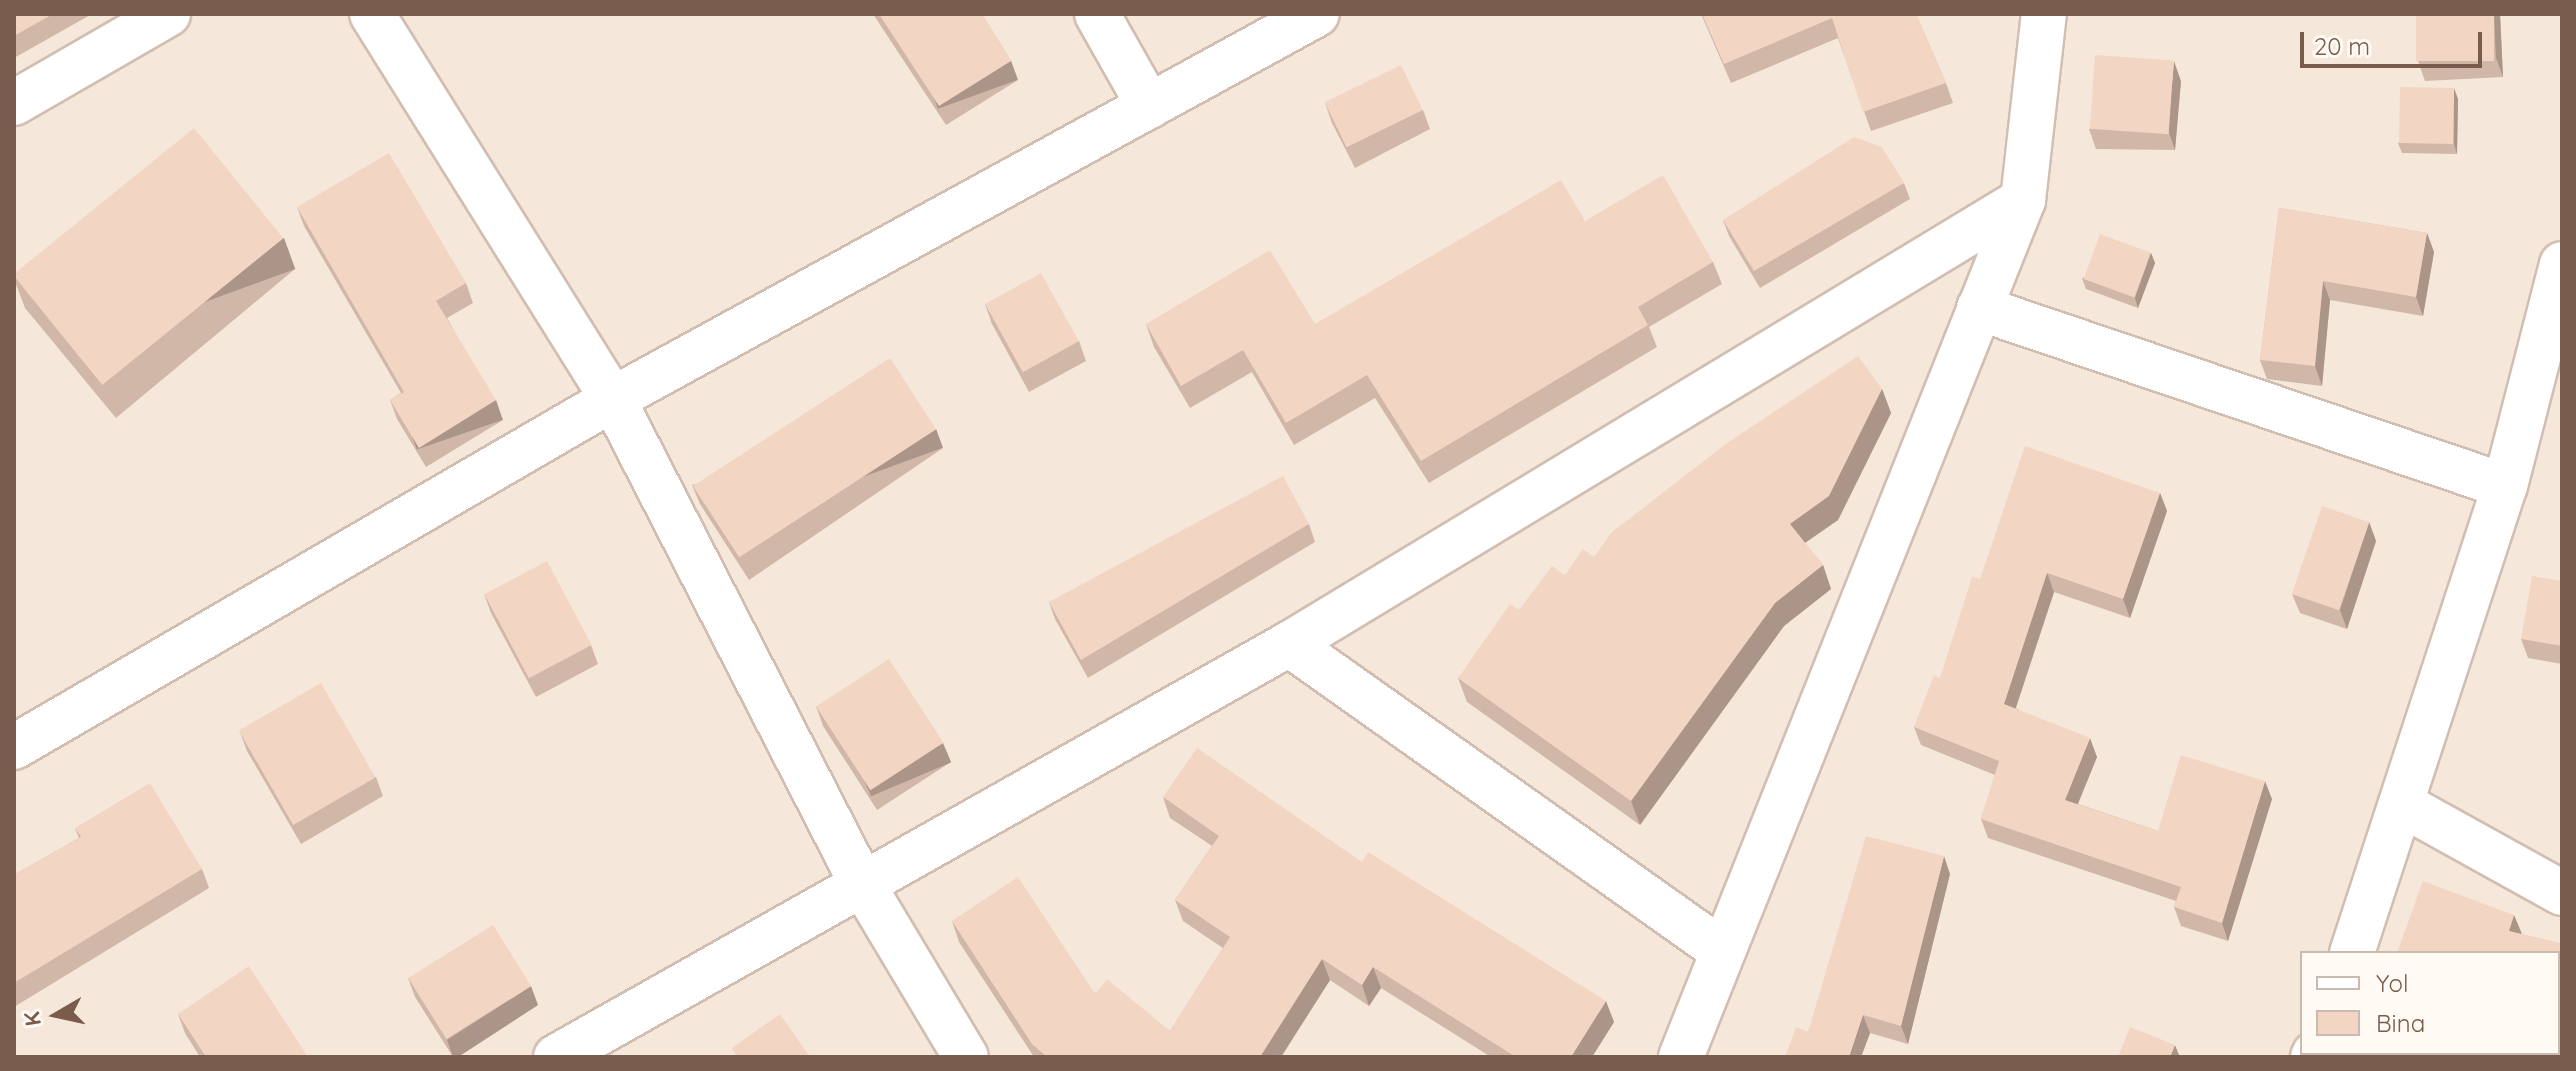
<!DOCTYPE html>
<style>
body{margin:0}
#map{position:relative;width:2576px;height:1071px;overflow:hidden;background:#fdf6ec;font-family:Quicksand,sans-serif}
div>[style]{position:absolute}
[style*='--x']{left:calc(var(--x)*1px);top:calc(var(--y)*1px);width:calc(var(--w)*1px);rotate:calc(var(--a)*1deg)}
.residential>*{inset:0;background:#f5e8da}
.roads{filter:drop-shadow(2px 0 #d1beb0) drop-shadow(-2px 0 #d1beb0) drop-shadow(0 2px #d1beb0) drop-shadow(0 -2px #d1beb0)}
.street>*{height:44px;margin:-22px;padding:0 22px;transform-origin:22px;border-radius:22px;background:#fff}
.secondary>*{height:44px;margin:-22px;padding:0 22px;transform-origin:22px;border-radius:22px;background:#fff}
.wall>*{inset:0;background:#d1b7a8}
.shaded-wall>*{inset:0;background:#aa9588;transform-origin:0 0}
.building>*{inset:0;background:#f3d5c3;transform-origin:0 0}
span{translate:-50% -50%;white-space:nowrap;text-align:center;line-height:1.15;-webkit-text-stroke:7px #fffaf3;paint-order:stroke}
.frame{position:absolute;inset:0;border:16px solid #7a5c4d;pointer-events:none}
.legend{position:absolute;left:2300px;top:951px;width:260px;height:104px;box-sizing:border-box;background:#fffaf3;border:2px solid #cabbb1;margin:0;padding:10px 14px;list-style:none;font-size:24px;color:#7a5c4d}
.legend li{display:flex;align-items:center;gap:16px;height:40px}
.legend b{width:40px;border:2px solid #cabbb1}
.north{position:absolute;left:16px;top:975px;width:80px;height:80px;-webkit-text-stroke:6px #fffaf3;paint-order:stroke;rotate:261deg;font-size:22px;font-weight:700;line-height:32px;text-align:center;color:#7a5c4d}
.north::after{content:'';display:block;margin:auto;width:28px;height:36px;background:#7a5c4d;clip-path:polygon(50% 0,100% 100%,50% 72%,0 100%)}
.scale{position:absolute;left:2300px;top:32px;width:182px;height:36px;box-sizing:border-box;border:4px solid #7a5c4d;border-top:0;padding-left:10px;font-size:24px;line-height:28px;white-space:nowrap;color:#7a5c4d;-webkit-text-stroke:6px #fffaf3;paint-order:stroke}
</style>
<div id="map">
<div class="residential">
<i style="clip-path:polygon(evenodd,14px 14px,2562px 14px,2562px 1057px,14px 1057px,14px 14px,2302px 953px,2558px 953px,2558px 1053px,2302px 1053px,2302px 953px)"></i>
</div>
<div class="roads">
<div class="street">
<i style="--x:372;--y:14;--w:454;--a:58"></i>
<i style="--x:613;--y:399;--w:541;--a:62.82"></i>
<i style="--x:860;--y:880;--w:206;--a:59.1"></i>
<i style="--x:1097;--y:14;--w:106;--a:60.5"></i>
<i style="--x:14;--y:103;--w:178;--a:-30"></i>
<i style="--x:1979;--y:308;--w:555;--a:18.7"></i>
<i style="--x:1289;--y:644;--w:529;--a:35.31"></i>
<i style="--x:14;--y:747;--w:693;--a:-30.16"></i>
<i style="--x:613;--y:399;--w:802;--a:-28.67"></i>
<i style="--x:2405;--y:806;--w:179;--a:29"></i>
<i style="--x:556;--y:1057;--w:841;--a:-29.4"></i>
<i style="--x:1289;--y:644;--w:858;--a:-31.17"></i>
<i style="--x:1681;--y:1057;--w:923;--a:-68.24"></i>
<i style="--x:2023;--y:200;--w:187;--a:-83.6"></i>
</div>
<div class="secondary">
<i style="--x:2352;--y:953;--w:491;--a:-71.9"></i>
<i style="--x:2505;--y:486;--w:229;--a:-75.6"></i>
<i style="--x:2313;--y:1057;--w:4;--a:-63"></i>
</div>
</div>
<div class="wall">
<i style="clip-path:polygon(14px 14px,92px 14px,14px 58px)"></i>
<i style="clip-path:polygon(873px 14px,982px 14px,1011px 61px,1018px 80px,946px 125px)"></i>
<i style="clip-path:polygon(1701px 14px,1916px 14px,1946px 83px,1953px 103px,1871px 131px,1838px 38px,1731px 83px)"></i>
<i style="clip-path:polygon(2416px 14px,2500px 14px,2503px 77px,2425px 81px,2418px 61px)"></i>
<i style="clip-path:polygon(2181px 81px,2175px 150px,2096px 149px,2089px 129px)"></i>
<i style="clip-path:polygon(2458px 99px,2457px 154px,2402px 153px,2398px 143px)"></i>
<i style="clip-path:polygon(1325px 103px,1423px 110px,1430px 129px,1355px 168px,1332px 123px)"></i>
<i style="clip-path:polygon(1904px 183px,1910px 199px,1760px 288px,1729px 236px,1723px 220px)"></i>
<i style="clip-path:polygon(297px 207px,466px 283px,473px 303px,447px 318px,503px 420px,426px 467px,397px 419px,390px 400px,401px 393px,304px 226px)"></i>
<i style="clip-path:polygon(2279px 208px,2427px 233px,2434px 252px,2423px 316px,2330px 300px,2322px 386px,2267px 379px,2260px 360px)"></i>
<i style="clip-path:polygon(1585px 221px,1713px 262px,1722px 284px,1649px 327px,1657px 347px,1429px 483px,1375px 398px,1294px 445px,1252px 372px,1190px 408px,1154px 347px,1146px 324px,1315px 324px)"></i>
<i style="clip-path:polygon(2151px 253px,2155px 263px,2138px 308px,2086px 289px,2082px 278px)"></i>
<i style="clip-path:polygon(295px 269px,116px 418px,25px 308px,14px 279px,14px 276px)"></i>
<i style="clip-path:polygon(985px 304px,1079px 341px,1086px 361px,1029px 392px,992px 324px)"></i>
<i style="clip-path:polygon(1882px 389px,1891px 413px,1838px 520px,1805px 543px,1823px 565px,1831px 589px,1784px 626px,1640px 825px,1467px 702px,1458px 678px,1519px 610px,1565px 575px,1594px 557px)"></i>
<i style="clip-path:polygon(936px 429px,943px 448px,749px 580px,700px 504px,692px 485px)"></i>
<i style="clip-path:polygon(2160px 493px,2167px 511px,2130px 618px,2054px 592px,2016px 708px,2097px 757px,2078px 804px,2158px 831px,2272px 799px,2228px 941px,2181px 926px,2174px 907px,2176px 901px,1988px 838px,1981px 819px,1995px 775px,1921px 745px,1914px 727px,1940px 678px,1980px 579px)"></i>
<i style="clip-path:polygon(2369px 522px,2376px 541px,2347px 629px,2300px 613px,2292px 594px)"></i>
<i style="clip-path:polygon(1309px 524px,1315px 542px,1088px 678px,1055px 619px,1049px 602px)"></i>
<i style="clip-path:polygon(2562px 581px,2562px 664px,2528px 658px,2521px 639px)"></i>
<i style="clip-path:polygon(484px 594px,591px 645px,598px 664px,536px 697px,491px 613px)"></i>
<i style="clip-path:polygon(816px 706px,951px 762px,877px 810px,823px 726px)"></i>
<i style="clip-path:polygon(240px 732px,376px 777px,383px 796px,301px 844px,247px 751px)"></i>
<i style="clip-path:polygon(1163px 797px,1362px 862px,1614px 1022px,1592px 1057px,1491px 1057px,1381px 988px,1369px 1006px,1330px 980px,1281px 1057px,1034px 1057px,959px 942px,952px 921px,1170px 1031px,1223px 948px,1183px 921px,1175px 900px,1212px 846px,1170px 818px)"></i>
<i style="clip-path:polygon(75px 828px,202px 869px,209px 888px,14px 1007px,14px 875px,79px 838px)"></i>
<i style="clip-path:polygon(1950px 874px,1908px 1044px,1870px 1033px,1861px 1057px,1785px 1057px)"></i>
<i style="clip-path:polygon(2514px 915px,2521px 934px,2562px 944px,2562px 1025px,2558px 1024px,2558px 953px,2397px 953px)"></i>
<i style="clip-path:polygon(408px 978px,538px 1005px,458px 1057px,453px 1057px,415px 997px)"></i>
<i style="clip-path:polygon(178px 1014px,308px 1057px,200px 1057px,185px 1033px)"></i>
</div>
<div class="shaded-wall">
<i style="clip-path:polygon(2494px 14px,2500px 14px,2503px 77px,2496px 58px)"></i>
<i style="left:1011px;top:61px;width:20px;height:85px;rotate:70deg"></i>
<i style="clip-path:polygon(2174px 61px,2181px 81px,2175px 150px,2168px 130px)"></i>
<i style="clip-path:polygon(2454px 88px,2458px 99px,2457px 154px,2454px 144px)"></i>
<i style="clip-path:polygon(2427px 233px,2434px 252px,2423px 316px,2416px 297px)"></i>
<i style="left:284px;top:238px;width:33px;height:233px;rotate:70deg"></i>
<i style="clip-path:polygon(2151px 253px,2155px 263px,2138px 308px,2135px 298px)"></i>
<i style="clip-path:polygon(2323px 281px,2330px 300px,2322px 386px,2315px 366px)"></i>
<i style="clip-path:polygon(1882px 389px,1891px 413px,1838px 520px,1799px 547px,1790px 524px)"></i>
<i style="left:496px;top:400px;width:21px;height:91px;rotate:71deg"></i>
<i style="left:936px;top:429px;width:20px;height:234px;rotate:70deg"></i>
<i style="clip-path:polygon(2160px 493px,2167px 511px,2130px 618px,2123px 599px)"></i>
<i style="clip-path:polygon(2369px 522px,2376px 541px,2347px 629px,2340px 610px)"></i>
<i style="clip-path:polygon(1823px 565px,1831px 589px,1784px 626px,1640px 825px,1631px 801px,1775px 603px)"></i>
<i style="clip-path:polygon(2047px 573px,2054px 592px,2011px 722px,2004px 704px)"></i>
<i style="clip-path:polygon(2090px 738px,2097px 757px,2072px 818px,2065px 800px)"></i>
<i style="left:943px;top:743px;width:21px;height:87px;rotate:67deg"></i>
<i style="clip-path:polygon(2265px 781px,2272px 799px,2228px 941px,2222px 923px)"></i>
<i style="clip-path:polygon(1944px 856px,1950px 874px,1908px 1044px,1901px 1026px)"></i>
<i style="clip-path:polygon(2514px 915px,2522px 934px,2509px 931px)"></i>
<i style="clip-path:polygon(1322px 959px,1330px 980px,1281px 1057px,1260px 1057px)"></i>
<i style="clip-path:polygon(1373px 967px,1381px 988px,1369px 1006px,1362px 985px)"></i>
<i style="clip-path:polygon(531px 986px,538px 1005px,458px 1057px,453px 1057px,447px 1040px)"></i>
<i style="clip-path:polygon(1606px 1001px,1614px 1022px,1592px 1057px,1571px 1057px)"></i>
<i style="clip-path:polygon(1863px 1015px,1870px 1033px,1861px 1057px,1849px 1057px)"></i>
<i style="clip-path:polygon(2175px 1045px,2179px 1055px,2178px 1057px,2170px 1057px)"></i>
<i style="clip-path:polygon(2513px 1053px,2526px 1053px,2525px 1057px,2512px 1057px)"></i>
</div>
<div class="building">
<i style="clip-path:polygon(14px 14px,53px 14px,14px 36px)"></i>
<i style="clip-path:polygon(879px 14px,982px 14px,1011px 61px,939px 106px)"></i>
<i style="clip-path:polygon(1702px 14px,1916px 14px,1946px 83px,1863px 112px,1832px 18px,1724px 64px)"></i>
<i style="left:2416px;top:14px;width:78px;height:47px"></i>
<i style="left:2095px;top:55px;width:79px;height:74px;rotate:4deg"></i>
<i style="left:1401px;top:65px;width:50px;height:85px;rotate:64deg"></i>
<i style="left:2400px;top:87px;width:54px;height:56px;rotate:1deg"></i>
<i style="left:194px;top:128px;width:142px;height:233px;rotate:51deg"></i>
<i style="clip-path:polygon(1854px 137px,1882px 147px,1904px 183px,1754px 271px,1723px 220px)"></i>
<i style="clip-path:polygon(389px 153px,466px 283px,436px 301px,496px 400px,419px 448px,390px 400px,404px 392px,297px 207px)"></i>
<i style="clip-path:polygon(1663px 175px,1713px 262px,1638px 307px,1648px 325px,1421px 461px,1367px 375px,1286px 423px,1243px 350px,1181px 386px,1146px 324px,1270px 250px,1315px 324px,1561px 180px,1585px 221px)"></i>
<i style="clip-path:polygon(2279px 208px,2427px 233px,2416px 297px,2323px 281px,2315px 366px,2260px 360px)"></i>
<i style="left:2100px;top:234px;width:54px;height:48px;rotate:20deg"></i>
<i style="left:1041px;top:273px;width:78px;height:64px;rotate:61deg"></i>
<i style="clip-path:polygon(1858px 356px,1882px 389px,1829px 496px,1790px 524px,1823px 565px,1775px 603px,1631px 801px,1458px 678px,1510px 604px,1519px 610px,1552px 566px,1565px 575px,1583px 549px,1594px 557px,1612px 532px,1727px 443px)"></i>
<i style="left:890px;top:358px;width:85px;height:235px;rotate:57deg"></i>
<i style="clip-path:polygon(2025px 446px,2160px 493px,2123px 599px,2047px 573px,2004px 704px,2090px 738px,2065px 800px,2158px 831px,2181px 755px,2265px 781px,2222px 923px,2174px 907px,2181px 887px,1981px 819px,1999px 761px,1914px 727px,1934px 675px,1940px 678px,1972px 577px,1980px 579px)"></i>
<i style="clip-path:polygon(1283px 476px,1309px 524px,1081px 660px,1049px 602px)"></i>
<i style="left:2322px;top:506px;width:50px;height:93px;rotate:19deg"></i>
<i style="left:547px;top:561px;width:95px;height:71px;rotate:62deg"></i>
<i style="clip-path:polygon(2532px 576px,2562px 581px,2562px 646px,2521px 639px)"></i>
<i style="left:889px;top:659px;width:100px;height:87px;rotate:57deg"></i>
<i style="left:321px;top:683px;width:109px;height:95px;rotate:60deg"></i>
<i style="clip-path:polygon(1197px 748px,1362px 862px,1368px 852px,1606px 1001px,1571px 1057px,1516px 1057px,1373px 967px,1362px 985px,1322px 959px,1260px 1057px,1047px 1057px,1032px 1044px,952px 921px,1018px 877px,1095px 994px,1107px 979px,1170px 1031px,1230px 937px,1175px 900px,1219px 836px,1163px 797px)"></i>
<i style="clip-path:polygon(150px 783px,202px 869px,14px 983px,14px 875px,81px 837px,75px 828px)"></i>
<i style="clip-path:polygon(1866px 836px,1944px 856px,1901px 1026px,1863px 1015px,1849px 1057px,1785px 1057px,1796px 1027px,1808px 1032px)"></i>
<i style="clip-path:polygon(2423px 881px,2514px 915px,2509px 931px,2562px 944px,2562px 1007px,2558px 1006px,2558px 953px,2397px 953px)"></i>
<i style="left:493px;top:925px;width:72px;height:100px;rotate:58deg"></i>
<i style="clip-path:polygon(249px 966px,308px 1057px,206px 1057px,178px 1014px)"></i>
<i style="clip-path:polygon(780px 1014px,810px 1057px,737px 1057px,732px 1048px)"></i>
<i style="clip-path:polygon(2130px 1027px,2175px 1045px,2170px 1057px,2118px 1057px)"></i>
<i style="left:2382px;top:1053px;width:131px;height:4px"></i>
</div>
<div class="frame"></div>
<ul class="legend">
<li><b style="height:10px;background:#fff"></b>Yol</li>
<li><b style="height:22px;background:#f3d5c3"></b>Bina</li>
</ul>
<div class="north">K</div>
<div class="scale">20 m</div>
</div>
